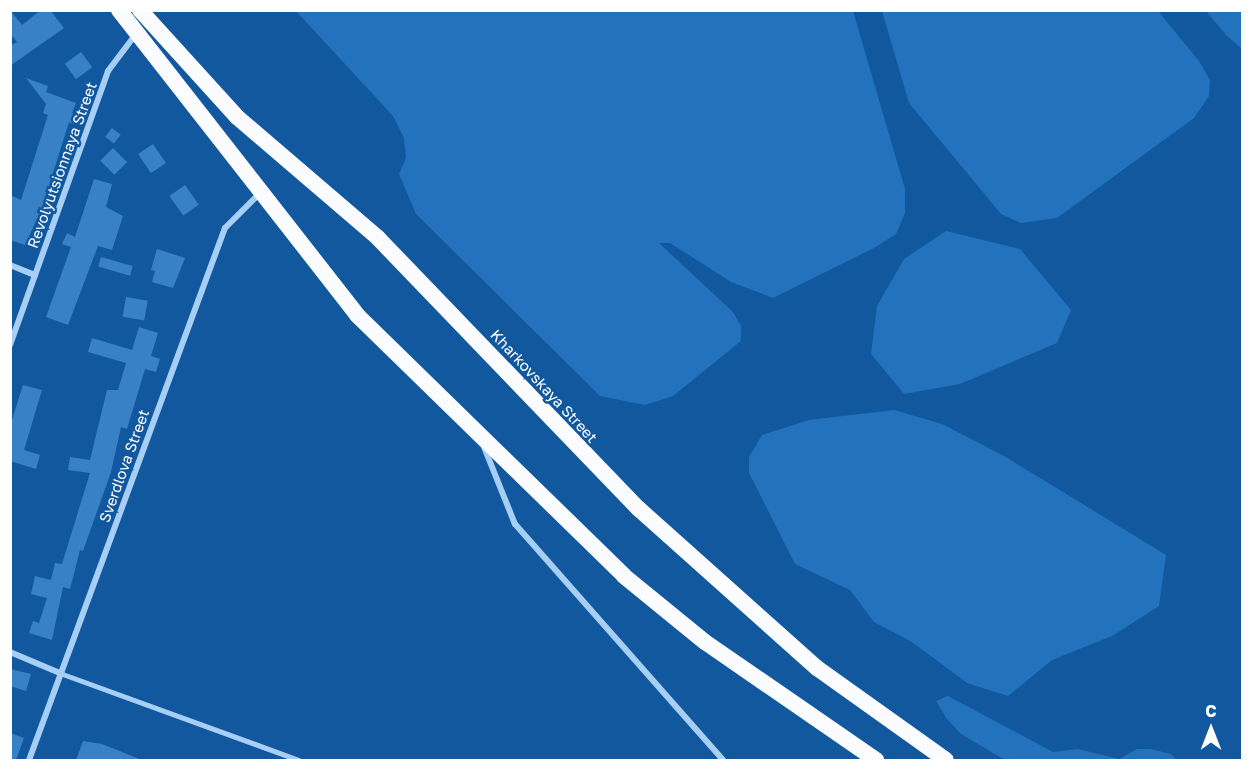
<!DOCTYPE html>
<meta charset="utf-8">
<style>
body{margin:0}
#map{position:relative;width:1253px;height:771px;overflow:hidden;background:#11589e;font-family:"Golos Text",sans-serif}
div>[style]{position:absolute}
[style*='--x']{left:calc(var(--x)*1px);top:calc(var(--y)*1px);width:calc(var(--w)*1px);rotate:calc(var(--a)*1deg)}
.green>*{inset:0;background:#2372bd}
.building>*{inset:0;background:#3981c6;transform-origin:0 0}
.service>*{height:4.5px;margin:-2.25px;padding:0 2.25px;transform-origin:2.25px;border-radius:2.25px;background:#a7cff5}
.minor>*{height:6px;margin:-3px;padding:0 3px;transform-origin:3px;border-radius:3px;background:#a7cff5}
.trunk>*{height:16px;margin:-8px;padding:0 8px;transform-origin:8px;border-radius:8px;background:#fafcff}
span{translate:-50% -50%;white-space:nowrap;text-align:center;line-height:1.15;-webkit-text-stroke:5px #11589e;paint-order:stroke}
.street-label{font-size:15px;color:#fff}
.frame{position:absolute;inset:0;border:12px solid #fff;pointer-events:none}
.north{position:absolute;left:1181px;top:699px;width:60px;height:60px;-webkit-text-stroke:4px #11589e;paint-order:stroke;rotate:0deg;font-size:16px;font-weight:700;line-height:24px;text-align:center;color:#fff}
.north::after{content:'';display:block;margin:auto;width:21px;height:27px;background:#fff;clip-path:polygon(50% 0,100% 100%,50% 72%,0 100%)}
</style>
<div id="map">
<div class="green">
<i style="clip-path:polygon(296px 11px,853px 11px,905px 189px,905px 213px,896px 234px,874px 248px,773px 298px,731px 282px,670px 243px,659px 243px,733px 312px,741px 326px,741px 341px,673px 396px,645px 405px,600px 396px,416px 214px,399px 174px,406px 158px,404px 138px,393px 116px)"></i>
<i style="clip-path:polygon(882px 11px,1158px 11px,1199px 61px,1210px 80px,1209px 96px,1194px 118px,1057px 218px,1021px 223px,1001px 214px,909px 103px)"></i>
<i style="clip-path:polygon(1206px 11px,1242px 11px,1242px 49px,1226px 35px)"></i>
<i style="clip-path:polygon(946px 231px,1020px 249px,1071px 310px,1057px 343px,960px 384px,904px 394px,871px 354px,877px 306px,904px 259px)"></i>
<i style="clip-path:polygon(894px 410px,942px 424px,1004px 456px,1166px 555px,1159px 606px,1112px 636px,1052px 660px,1008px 696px,967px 683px,912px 642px,874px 622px,850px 590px,795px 564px,749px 473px,749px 457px,762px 435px,809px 420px)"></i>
<i style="clip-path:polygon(948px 696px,1053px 752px,1078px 749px,1119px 759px,1137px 749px,1150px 749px,1171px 754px,1176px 760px,1005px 760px,961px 734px,947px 719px,936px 701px)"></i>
</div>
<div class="building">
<i style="clip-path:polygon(10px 10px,22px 25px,41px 10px,50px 10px,64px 28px,10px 66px,10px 46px,17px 42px,10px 33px)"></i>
<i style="left:81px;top:52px;width:19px;height:20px;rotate:54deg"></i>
<i style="clip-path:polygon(26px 78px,48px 86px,46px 92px,76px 103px,72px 113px,79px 116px,75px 125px,69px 122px,42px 208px,25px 245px,10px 240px,10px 195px,21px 200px,48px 115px,43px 113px,46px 104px)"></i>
<i style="left:112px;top:128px;width:11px;height:11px;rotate:38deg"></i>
<i style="left:153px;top:144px;width:23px;height:18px;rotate:56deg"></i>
<i style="left:113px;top:148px;width:20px;height:18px;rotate:45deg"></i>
<i style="clip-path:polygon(94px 179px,112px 184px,106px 207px,123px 216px,112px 250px,98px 246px,68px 325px,46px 317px,71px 247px,62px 244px,67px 233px,75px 237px)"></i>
<i style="left:185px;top:185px;width:24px;height:19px;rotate:55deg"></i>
<i style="clip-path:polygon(157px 249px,185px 258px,173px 288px,152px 282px,155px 271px,151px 270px)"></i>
<i style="left:101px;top:257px;width:33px;height:10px;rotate:16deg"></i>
<i style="left:126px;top:297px;width:22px;height:20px;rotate:10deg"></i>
<i style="clip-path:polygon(139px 327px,158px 333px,151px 356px,160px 359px,156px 372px,145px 369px,127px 429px,121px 427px,111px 472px,83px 551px,80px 550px,70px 589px,63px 587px,52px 640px,29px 633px,33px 621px,39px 623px,47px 598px,31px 594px,35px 576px,51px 580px,55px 563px,62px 564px,90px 473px,68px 470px,70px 457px,90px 460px,107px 390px,118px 390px,126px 363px,88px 352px,92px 338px,132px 350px)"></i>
<i style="clip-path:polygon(23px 385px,42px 390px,24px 450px,40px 455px,36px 469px,10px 461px,10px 426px)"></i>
<i style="clip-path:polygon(10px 669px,31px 674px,26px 691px,10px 686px)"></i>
<i style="clip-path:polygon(10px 733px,24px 738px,16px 760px,10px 760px)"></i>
<i style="clip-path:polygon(83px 741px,102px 744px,142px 760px,76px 760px)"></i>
</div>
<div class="service">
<i style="--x:60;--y:673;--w:254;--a:20"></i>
</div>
<div class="minor">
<i style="--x:10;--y:265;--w:27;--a:22"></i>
<i style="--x:10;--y:345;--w:291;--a:-70.3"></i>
<i style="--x:108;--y:71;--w:46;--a:-52.9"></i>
<i style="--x:484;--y:447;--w:83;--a:68.1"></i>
<i style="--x:515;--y:524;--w:315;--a:48.6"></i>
<i style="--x:10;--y:652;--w:54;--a:22.8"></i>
<i style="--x:29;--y:760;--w:567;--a:-69.78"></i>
<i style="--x:225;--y:228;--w:49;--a:-45"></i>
</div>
<div class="trunk">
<i style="--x:119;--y:10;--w:387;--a:52"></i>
<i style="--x:357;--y:315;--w:373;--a:44.3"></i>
<i style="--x:624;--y:576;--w:104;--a:39.2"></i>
<i style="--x:705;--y:642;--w:208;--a:34.6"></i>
<i style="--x:140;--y:10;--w:144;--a:47.8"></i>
<i style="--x:237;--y:117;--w:186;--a:40.6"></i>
<i style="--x:378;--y:238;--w:376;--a:46.1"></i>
<i style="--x:639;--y:509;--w:239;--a:41.8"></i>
<i style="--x:817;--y:668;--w:158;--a:35.5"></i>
</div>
<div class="street-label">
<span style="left:62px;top:165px;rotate:-70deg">Revolyutsionnaya Street</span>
<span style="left:544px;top:386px;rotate:47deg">Kharkovskaya Street</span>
<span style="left:124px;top:466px;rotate:-70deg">Sverdlova Street</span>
</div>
<div class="frame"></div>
<div class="north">С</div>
</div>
